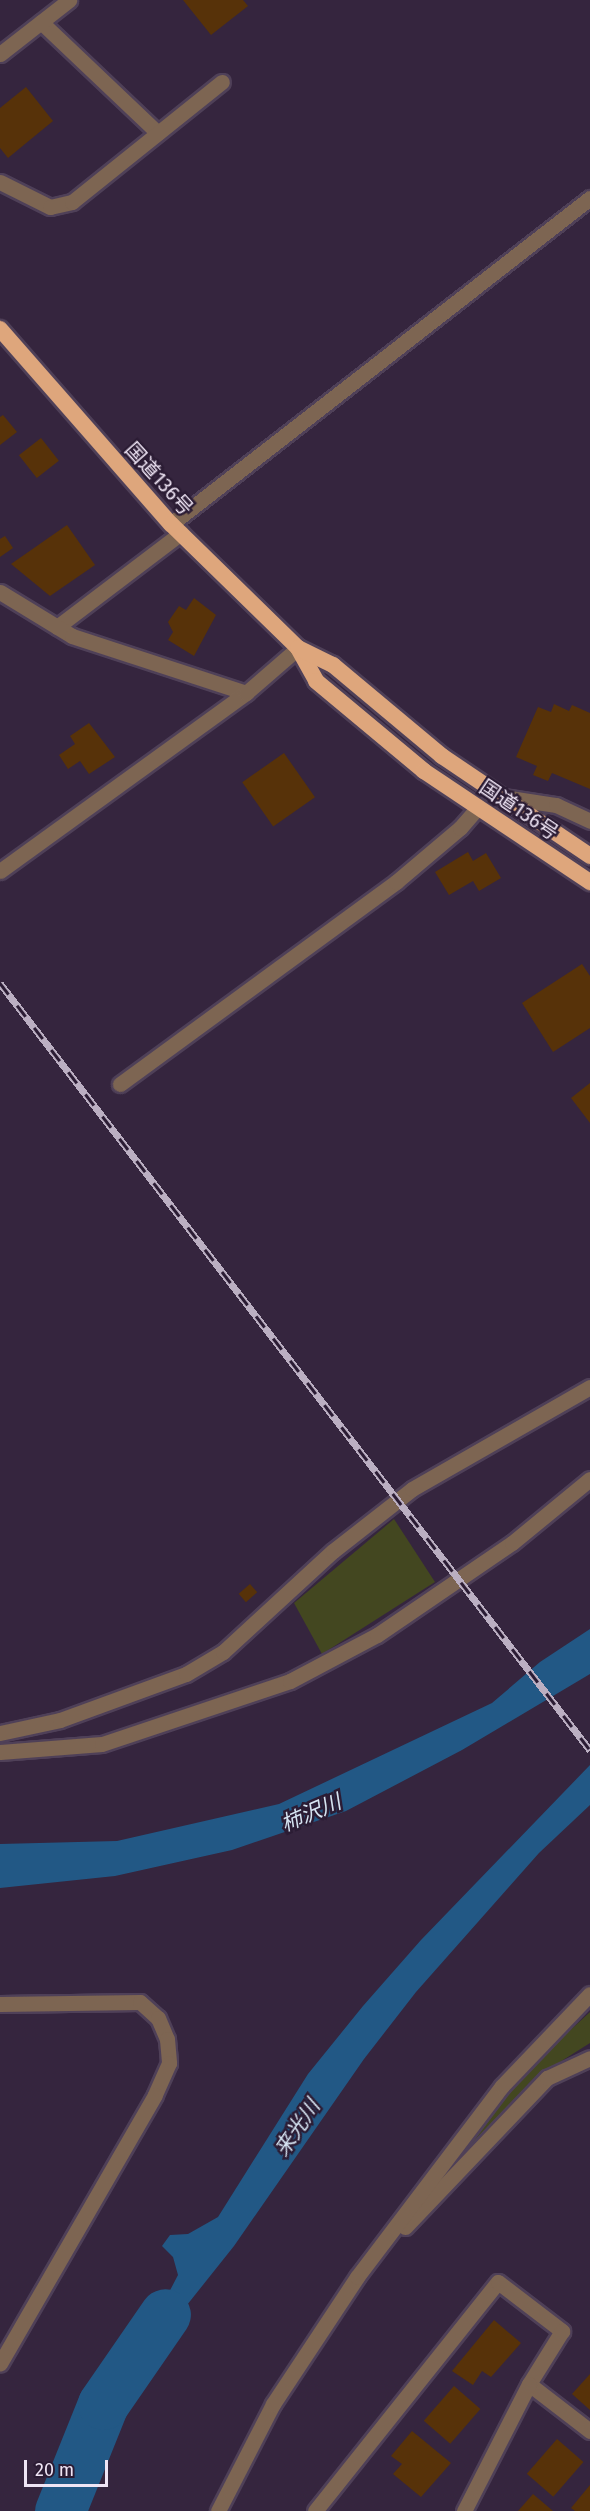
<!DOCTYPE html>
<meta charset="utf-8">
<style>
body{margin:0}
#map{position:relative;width:590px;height:2511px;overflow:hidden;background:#35253e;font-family:"Fira Sans","Noto Sans JP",sans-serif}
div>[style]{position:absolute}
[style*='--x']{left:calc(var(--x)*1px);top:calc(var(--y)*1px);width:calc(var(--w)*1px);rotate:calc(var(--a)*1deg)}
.green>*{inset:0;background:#434720}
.water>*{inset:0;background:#225885}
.river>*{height:51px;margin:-25.5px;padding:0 25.5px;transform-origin:25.5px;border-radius:25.5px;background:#225885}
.building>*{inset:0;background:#573209;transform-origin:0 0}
.roads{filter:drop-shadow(2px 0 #4f4058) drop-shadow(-2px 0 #4f4058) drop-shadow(0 2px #4f4058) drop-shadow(0 -2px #4f4058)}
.service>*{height:15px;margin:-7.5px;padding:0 7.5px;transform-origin:7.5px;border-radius:7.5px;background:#7d6552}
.minor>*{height:15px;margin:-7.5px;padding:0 7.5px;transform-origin:7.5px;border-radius:7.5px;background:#7d6552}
.tertiary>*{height:15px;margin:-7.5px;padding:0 7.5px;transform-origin:7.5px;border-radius:7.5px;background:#7d6552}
.trunk>*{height:16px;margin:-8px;padding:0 8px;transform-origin:8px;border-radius:8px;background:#dea67c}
.rail>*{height:7px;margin-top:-3.5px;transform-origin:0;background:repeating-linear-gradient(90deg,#2b1c34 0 14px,#bbafc2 0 28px);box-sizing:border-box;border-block:2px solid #bbafc2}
span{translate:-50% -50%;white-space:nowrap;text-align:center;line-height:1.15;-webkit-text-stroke:5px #2b1c34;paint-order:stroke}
.street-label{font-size:20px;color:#efe5f5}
.water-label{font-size:21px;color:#d6e4f2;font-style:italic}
.scale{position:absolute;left:24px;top:2460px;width:84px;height:27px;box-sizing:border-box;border:3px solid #efe5f5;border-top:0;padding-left:8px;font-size:18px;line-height:21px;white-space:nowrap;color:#efe5f5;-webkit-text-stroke:4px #2b1c34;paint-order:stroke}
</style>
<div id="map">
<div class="green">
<i style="clip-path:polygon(394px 1519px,435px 1582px,322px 1654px,294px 1603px)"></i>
<i style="clip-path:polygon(590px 2012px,590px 2043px,533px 2079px,436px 2183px,527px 2070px)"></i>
</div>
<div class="water">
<i style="clip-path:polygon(590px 1629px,590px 1674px,462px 1750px,346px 1811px,232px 1850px,115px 1876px,0 1888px,0 1844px,117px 1841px,279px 1804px,492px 1703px,540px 1662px)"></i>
<i style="clip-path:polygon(590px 1765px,590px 1805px,539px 1853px,416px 1992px,364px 2059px,234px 2246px,132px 2374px,115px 2366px,134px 2336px,165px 2300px,178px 2275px,173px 2257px,162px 2246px,170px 2235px,188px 2234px,218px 2217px,308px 2074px,363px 2006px,421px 1940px)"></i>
</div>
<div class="river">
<i style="--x:60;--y:2511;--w:115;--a:-68.1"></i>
<i style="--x:103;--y:2404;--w:109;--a:-55.4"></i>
</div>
<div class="building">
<i style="clip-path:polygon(183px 0,243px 0,248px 6px,211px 35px)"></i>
<i style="clip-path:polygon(26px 87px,53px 121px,8px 158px,0 148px,0 108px)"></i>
<i style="clip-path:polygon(3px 415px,17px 432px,0 445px,0 417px)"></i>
<i style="left:41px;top:438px;width:29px;height:28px;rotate:52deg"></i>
<i style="clip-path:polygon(67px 525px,95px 565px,50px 596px,11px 564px)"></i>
<i style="clip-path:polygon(5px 536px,13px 548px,0 557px,0 539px)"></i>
<i style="clip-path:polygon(194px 598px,216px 615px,194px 656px,168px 640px,173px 632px,168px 622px,179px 606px,186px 610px)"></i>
<i style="clip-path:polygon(554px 704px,569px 711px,572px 705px,590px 713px,590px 789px,552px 773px,548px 781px,533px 775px,537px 766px,516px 757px,538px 707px,551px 712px)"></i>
<i style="clip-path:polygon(89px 723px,115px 757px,89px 774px,80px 761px,68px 769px,59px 755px,75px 744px,70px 736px)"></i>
<i style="left:284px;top:753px;width:54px;height:51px;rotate:55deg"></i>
<i style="clip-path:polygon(468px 852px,473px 861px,486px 853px,501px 878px,479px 891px,473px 881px,449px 895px,435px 872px)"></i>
<i style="clip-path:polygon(582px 964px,590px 976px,590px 1028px,553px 1052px,522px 1003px)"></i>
<i style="clip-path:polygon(590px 1083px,590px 1123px,571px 1098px)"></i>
<i style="left:250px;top:1584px;width:11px;height:15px;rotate:49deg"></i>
<i style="clip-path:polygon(494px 2320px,521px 2343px,491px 2377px,482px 2371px,473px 2385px,452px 2371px)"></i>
<i style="clip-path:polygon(590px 2374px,590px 2410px,572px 2394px)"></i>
<i style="left:454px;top:2386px;width:35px;height:46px;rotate:41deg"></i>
<i style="clip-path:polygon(412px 2431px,451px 2463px,421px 2497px,393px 2474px,402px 2464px,391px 2456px)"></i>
<i style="left:557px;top:2439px;width:35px;height:46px;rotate:41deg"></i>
<i style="clip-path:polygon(590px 2485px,590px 2511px,575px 2511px,571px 2508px)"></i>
<i style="clip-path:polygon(533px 2494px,553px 2511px,518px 2511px)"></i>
</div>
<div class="roads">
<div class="service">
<i style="--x:41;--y:22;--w:161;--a:43.5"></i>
<i style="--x:0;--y:182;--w:56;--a:26.6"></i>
<i style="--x:50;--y:207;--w:23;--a:-13"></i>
<i style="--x:72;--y:202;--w:192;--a:-38.7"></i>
<i style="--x:57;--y:627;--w:156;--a:-37.2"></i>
<i style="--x:0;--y:1733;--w:61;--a:-12.2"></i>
<i style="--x:60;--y:1720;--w:134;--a:-20.1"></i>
<i style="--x:186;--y:1674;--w:43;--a:-30.7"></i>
<i style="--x:223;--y:1652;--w:149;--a:-42.6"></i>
<i style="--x:333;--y:1551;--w:100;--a:-38.1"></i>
<i style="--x:412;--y:1489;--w:205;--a:-29.8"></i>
<i style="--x:0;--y:1752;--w:102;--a:-4.5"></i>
<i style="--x:102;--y:1744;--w:198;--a:-18.5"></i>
<i style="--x:290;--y:1681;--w:98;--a:-27.9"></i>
<i style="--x:377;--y:1635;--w:163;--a:-34.3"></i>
<i style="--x:512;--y:1543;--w:101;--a:-39.4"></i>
<i style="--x:405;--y:2227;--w:206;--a:-46.4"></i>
<i style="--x:547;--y:2078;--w:47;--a:-24.9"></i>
<i style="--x:218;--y:2511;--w:120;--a:-62.8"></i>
<i style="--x:273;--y:2404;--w:152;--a:-56.5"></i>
<i style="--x:357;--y:2277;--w:240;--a:-52.8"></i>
<i style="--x:502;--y:2086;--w:127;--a:-46.3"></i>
</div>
<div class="minor">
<i style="--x:0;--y:54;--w:88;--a:-38"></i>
<i style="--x:171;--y:524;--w:531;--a:-37.88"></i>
<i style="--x:0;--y:592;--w:84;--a:31.4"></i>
<i style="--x:72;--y:636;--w:183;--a:18.1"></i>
<i style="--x:503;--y:797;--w:54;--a:8.6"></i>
<i style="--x:556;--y:805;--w:38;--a:25"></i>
<i style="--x:120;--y:1084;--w:342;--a:-36.2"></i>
<i style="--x:396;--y:882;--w:84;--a:-40.2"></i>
<i style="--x:460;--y:828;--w:28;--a:-49"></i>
<i style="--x:0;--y:2004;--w:140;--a:-0.8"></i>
<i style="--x:140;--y:2002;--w:24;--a:42"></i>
<i style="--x:158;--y:2018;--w:23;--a:67"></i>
<i style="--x:167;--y:2039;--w:24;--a:85"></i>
<i style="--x:169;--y:2063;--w:35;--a:114"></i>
<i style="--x:155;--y:2095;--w:310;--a:120"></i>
<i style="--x:529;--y:2384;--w:77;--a:37.6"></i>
<i style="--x:315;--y:2511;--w:293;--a:-51.4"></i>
<i style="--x:498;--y:2282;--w:81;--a:37.4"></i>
<i style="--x:562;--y:2331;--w:62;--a:121.9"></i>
<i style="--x:529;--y:2384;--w:143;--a:117.1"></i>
</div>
<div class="tertiary">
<i style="--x:0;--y:871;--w:304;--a:-35.9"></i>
<i style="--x:246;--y:693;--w:69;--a:-40.9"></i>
</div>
<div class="trunk">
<i style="--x:0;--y:329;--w:259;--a:48.8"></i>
<i style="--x:171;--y:524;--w:177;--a:44.3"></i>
<i style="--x:298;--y:648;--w:38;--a:61"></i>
<i style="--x:316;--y:681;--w:141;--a:39.8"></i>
<i style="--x:424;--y:771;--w:200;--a:33.8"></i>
<i style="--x:298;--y:648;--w:39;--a:26"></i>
<i style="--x:333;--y:665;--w:142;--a:39.9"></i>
<i style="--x:442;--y:756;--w:179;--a:34"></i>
</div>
</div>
<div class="rail">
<i style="--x:0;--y:983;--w:968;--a:52.43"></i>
</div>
<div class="street-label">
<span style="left:159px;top:479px;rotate:48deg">国道136号</span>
<span style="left:519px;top:810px;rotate:34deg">国道136号</span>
</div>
<div class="water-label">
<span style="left:311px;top:1813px;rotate:-23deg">柿沢川</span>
<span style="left:297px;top:2128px;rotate:-56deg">来光川</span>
</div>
<div class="scale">20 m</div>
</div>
